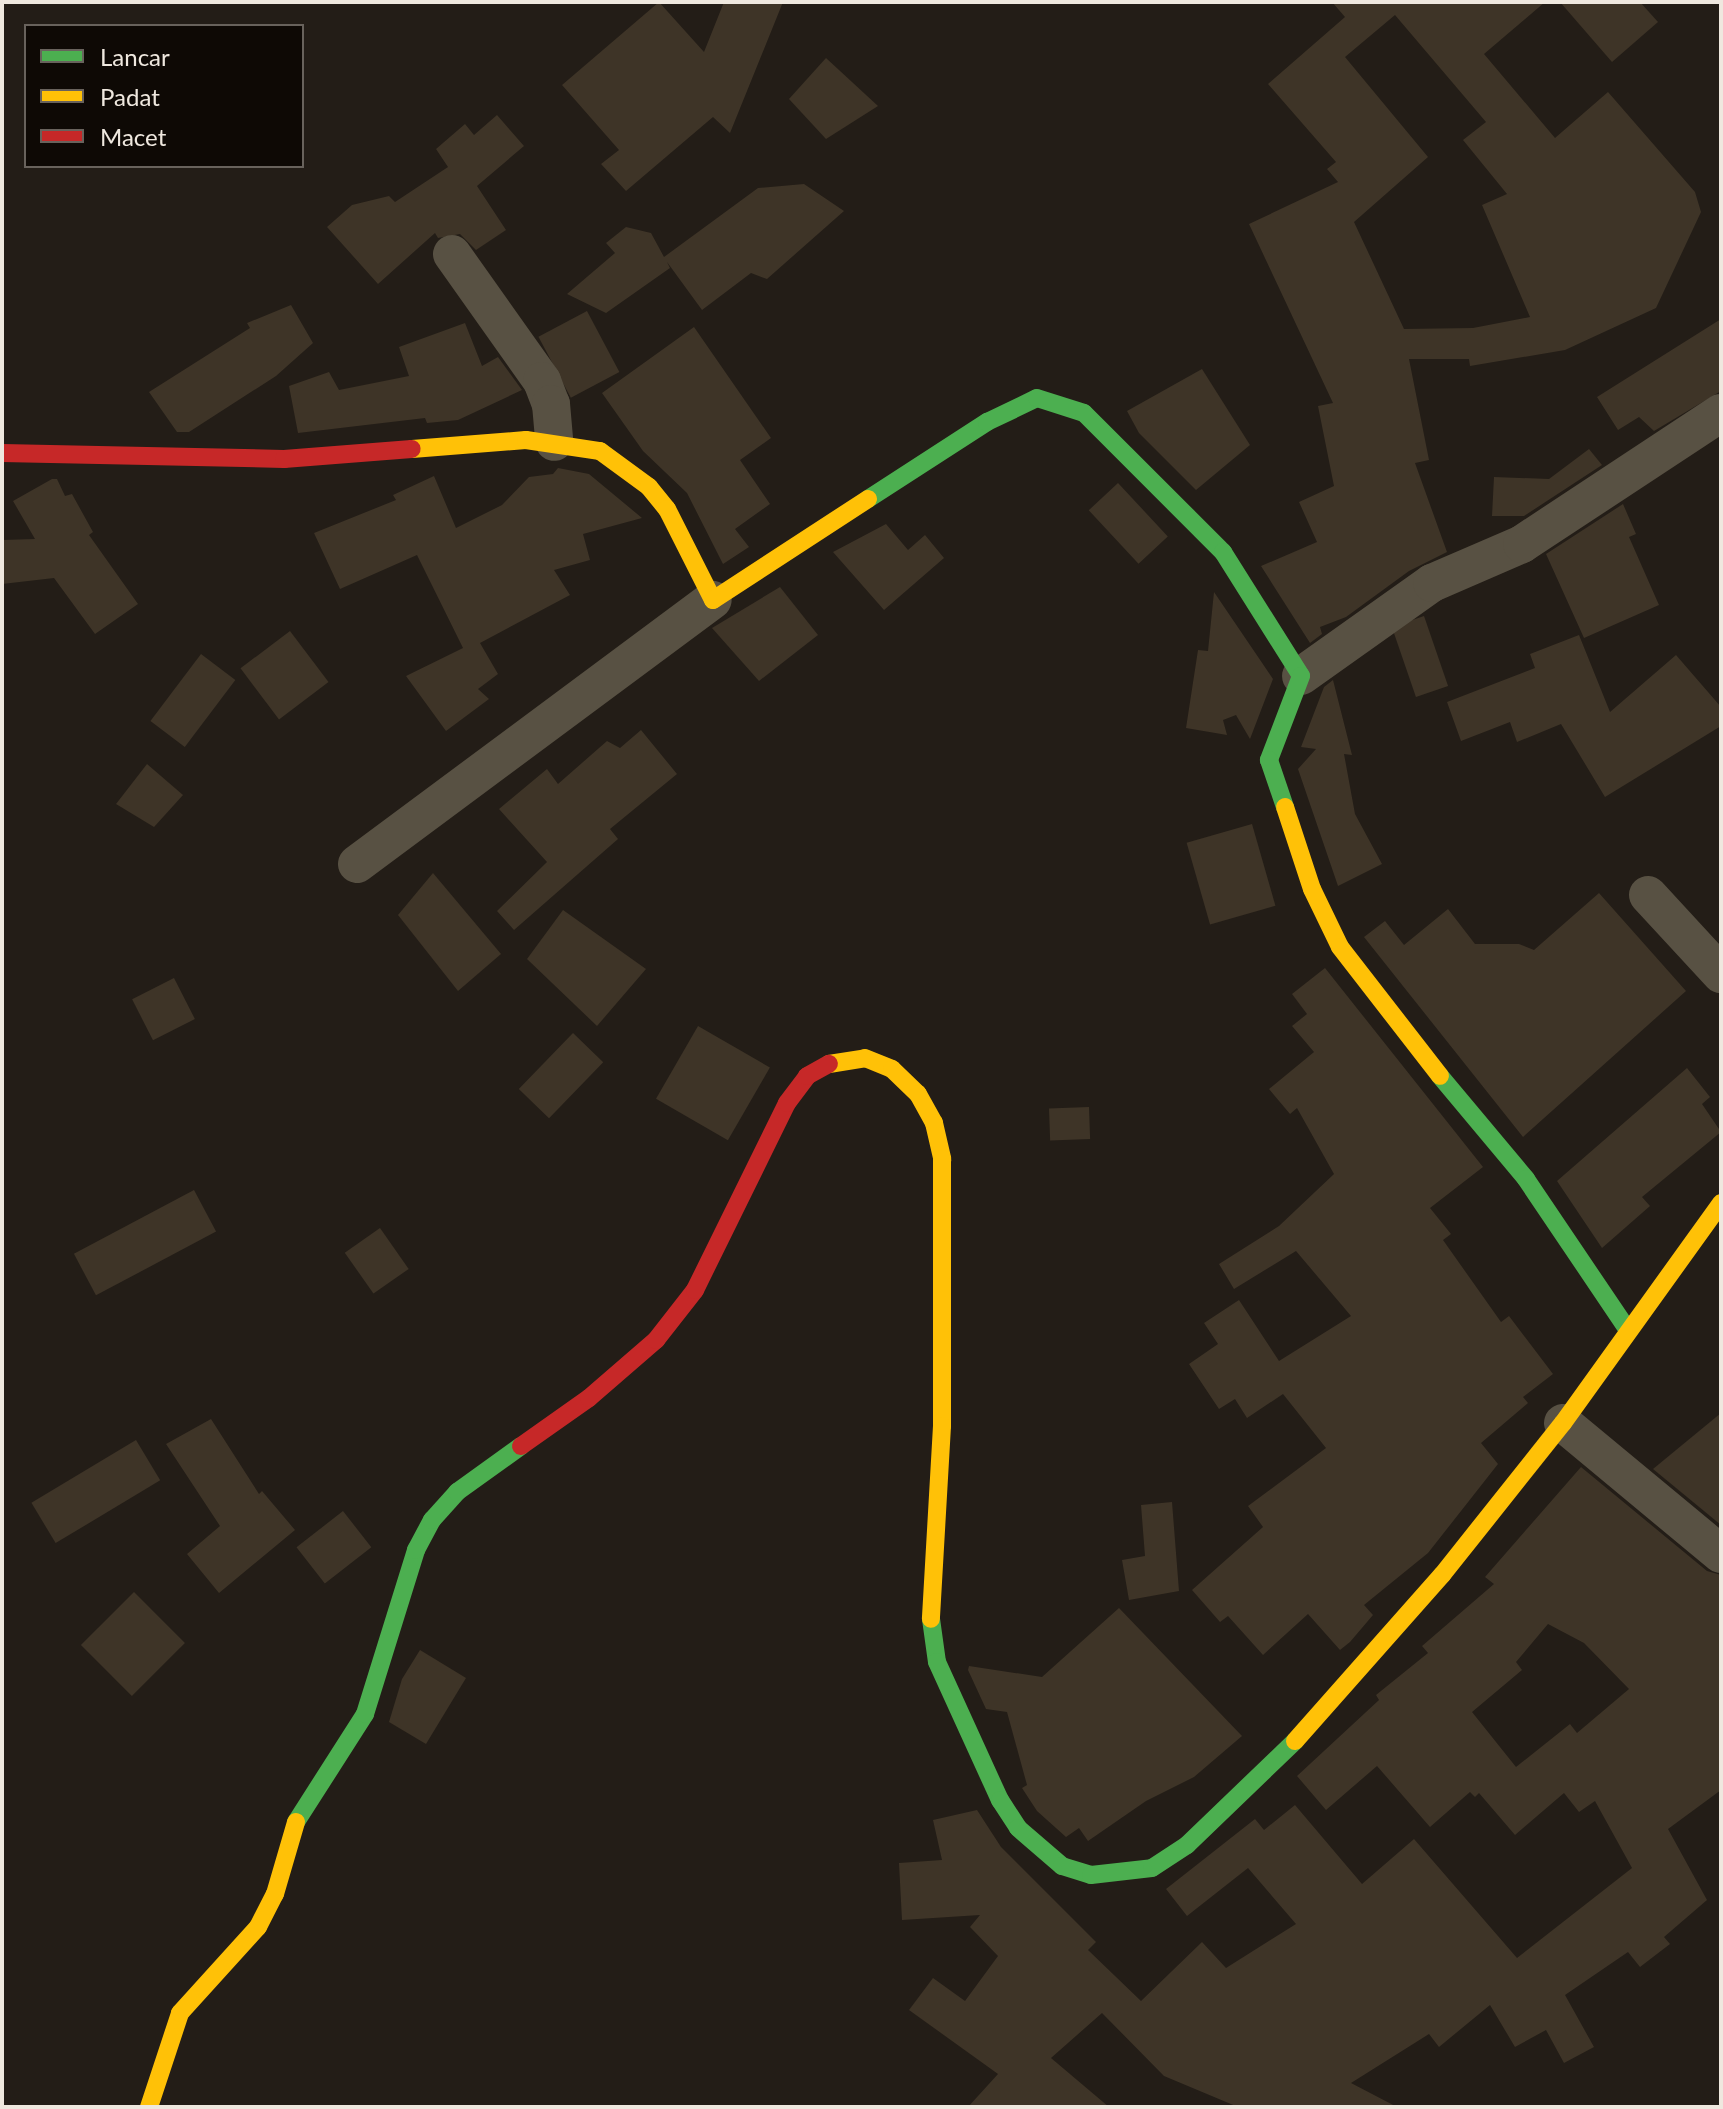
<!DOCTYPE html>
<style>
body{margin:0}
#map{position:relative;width:1723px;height:2109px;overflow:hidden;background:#231d17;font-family:Lato,sans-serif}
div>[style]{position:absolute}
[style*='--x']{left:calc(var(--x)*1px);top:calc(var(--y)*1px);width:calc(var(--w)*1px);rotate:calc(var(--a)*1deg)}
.building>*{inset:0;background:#3e3427;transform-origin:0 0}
.street>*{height:38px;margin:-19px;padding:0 19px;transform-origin:19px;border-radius:19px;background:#585143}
.fast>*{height:18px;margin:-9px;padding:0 9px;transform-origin:9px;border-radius:9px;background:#4caf50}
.slow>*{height:18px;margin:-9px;padding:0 9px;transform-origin:9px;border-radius:9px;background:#ffc107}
.jam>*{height:18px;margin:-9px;padding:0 9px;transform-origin:9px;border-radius:9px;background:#c62828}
span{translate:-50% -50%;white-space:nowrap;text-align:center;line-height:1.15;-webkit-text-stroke:7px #0e0905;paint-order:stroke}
.frame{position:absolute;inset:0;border:4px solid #efe8df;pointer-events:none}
.legend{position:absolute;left:24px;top:24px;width:280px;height:144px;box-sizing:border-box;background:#0e0905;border:2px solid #68625c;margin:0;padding:10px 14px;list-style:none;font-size:24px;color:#efe8df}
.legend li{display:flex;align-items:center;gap:16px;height:40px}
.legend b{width:40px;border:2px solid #68625c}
</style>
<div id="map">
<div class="building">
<i style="clip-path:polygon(659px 2px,704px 52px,724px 2px,783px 2px,730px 133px,713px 117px,626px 191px,601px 164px,619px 150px,562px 85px)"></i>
<i style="clip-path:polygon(evenodd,1332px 2px,1545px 2px,1484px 54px,1555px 138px,1608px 92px,1695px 192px,1701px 212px,1656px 308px,1565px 350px,1470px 366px,1469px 359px,1409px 359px,1429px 460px,1415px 463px,1447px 552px,1409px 571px,1346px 617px,1320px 627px,1322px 634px,1310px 643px,1261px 566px,1317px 542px,1299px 502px,1334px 486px,1318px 406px,1333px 403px,1249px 224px,1338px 182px,1327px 169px,1336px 162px,1268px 84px,1345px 17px,1332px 2px,1395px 15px,1486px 122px,1463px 140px,1507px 194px,1482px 205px,1530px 317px,1473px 328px,1404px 329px,1354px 222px,1428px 157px,1345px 57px,1395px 15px)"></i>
<i style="clip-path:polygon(1560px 2px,1640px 2px,1658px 22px,1612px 62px)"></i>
<i style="clip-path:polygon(826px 58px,878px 106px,826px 139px,789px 99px)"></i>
<i style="clip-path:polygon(497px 115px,524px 146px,477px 186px,506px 230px,476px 250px,460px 234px,438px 238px,435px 233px,378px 284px,327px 227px,352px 205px,389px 196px,395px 202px,448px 167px,436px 149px,465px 124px,474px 135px)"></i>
<i style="clip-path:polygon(804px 184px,844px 211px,767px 279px,751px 273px,702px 310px,667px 262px,670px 268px,606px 313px,567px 294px,615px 253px,606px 243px,626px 227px,651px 233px,664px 257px,758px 188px)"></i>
<i style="clip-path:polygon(291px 305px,313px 343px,276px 376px,189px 432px,177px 432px,149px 392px,250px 328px,247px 323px)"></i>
<i style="left:587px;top:311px;width:69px;height:55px;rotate:62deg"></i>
<i style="clip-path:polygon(1721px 319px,1721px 391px,1654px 431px,1639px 417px,1618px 430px,1597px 397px)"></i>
<i style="clip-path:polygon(465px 323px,482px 366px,498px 357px,522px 390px,458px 420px,427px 423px,425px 418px,298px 433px,289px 386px,329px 372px,339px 390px,409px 376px,399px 347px)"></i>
<i style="clip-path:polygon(694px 327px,771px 438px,740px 460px,770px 504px,735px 529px,749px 547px,723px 564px,687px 493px,643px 451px,602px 393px)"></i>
<i style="clip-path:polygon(1202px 369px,1250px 445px,1196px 490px,1139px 433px,1127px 411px)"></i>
<i style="clip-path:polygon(1589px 449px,1602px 465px,1524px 516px,1492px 516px,1494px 477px,1549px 479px)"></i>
<i style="clip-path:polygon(558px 468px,589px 474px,642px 518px,583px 534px,590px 560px,554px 570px,570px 595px,480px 643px,498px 674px,478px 689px,489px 699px,446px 731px,406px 676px,463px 648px,417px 555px,340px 589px,314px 533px,396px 500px,393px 495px,434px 476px,456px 528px,502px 505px,529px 477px,553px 474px)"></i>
<i style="clip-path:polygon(52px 479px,57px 479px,65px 496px,72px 494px,93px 532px,89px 535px,138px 604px,95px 634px,54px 578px,2px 584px,2px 540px,35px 539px,13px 501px)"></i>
<i style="left:1118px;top:483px;width:73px;height:40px;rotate:47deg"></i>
<i style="clip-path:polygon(1623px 504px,1636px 534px,1629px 537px,1659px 605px,1584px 638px,1546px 554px)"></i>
<i style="clip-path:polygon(886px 524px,908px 550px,925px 535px,944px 558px,884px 610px,833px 552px)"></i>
<i style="clip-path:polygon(780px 587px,818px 635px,759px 681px,712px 628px)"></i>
<i style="clip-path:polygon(1214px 592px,1273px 679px,1250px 739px,1236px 715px,1223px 720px,1227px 735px,1186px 728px,1198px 650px,1208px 651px)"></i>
<i style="left:1424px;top:616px;width:74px;height:34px;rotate:71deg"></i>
<i style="left:290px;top:631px;width:64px;height:62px;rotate:53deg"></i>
<i style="clip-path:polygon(1579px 635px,1610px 712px,1676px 655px,1721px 707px,1721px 726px,1605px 797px,1561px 724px,1517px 742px,1510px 722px,1461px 741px,1447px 702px,1535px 668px,1530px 654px)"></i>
<i style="left:201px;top:654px;width:43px;height:84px;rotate:37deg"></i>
<i style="clip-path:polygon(1333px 680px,1352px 755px,1344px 754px,1355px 814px,1382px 864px,1338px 886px,1298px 769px,1316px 749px,1301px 747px,1324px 687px)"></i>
<i style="clip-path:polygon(641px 730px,677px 774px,610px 829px,618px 839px,514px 930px,497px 911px,547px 862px,499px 809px,547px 769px,558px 784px,607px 741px,620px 748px)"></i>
<i style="clip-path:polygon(147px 764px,183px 795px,154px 827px,116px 804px)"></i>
<i style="left:1252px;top:824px;width:85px;height:68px;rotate:74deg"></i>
<i style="clip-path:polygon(433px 873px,501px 954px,458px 991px,398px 915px)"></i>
<i style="clip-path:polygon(1599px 893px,1686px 991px,1523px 1137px,1364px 937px,1385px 921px,1404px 945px,1448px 909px,1475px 944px,1519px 944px,1534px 950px)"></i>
<i style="clip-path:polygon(563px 910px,646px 969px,597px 1026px,527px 959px)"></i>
<i style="clip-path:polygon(1325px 968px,1483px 1167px,1430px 1208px,1451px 1234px,1443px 1240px,1501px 1322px,1509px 1316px,1553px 1374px,1523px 1397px,1528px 1403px,1481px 1443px,1498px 1464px,1428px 1553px,1364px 1605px,1373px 1615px,1350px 1642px,1340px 1650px,1308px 1614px,1263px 1655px,1228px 1616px,1220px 1622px,1192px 1590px,1263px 1527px,1248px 1506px,1326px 1448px,1283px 1394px,1247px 1418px,1235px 1399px,1219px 1409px,1189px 1364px,1218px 1344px,1204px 1323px,1239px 1300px,1279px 1361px,1351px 1316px,1296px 1251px,1234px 1289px,1219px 1264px,1279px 1226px,1334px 1174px,1297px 1108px,1290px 1114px,1269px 1089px,1314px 1052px,1292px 1026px,1307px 1014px,1292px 994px)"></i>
<i style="left:174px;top:978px;width:46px;height:47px;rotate:63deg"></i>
<i style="left:698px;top:1026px;width:83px;height:84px;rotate:30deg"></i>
<i style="left:573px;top:1033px;width:42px;height:78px;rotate:44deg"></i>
<i style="clip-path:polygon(1687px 1068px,1710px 1097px,1702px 1104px,1721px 1132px,1642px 1197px,1650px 1206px,1602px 1248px,1557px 1181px)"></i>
<i style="left:1089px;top:1107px;width:32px;height:40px;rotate:88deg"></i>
<i style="left:194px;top:1190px;width:47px;height:136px;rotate:62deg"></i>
<i style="left:380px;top:1228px;width:50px;height:43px;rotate:55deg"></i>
<i style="clip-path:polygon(1721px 1413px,1721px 1525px,1653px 1469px)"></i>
<i style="clip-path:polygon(211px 1419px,259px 1494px,262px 1491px,295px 1530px,219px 1593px,187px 1554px,220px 1526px,166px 1444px)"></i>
<i style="left:136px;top:1440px;width:47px;height:122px;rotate:59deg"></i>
<i style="clip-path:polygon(evenodd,1581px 1467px,1707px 1571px,1721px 1575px,1721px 1790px,1668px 1829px,1707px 1900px,1664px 1937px,1670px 1944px,1640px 1967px,1628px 1952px,1565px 1995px,1594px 2047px,1564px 2063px,1546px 2030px,1515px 2047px,1490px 2005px,1439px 2047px,1429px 2034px,1351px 2083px,1397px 2107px,1238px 2107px,1164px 2076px,1102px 2013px,1051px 2058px,1109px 2107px,968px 2107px,998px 2074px,909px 2010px,933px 1978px,965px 2001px,998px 1956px,970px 1927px,980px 1915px,902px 1920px,899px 1863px,942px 1860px,933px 1820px,977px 1810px,1001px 1847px,1096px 1942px,1088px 1950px,1141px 2001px,1202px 1942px,1226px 1968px,1296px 1924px,1248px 1868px,1187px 1916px,1166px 1889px,1255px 1819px,1264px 1830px,1295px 1805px,1362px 1884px,1414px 1839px,1517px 1958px,1632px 1868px,1595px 1801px,1579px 1812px,1564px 1793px,1515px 1835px,1479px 1793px,1475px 1797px,1470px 1792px,1430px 1827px,1377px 1766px,1326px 1810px,1297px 1776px,1379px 1700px,1376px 1695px,1428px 1653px,1422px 1646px,1494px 1584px,1485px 1577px,1581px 1467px,1548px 1624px,1584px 1643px,1629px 1689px,1577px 1733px,1570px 1724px,1516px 1767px,1472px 1712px,1522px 1670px,1516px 1662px,1548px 1624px)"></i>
<i style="clip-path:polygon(1172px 1502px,1179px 1591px,1129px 1600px,1122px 1560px,1145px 1556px,1141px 1505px)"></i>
<i style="left:343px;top:1511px;width:46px;height:59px;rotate:52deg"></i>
<i style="left:134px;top:1592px;width:72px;height:75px;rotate:45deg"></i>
<i style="clip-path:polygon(1119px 1608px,1242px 1736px,1194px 1777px,1146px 1801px,1088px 1841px,1079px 1828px,1066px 1837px,1037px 1811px,1022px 1788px,1027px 1785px,1007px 1712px,986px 1709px,968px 1670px,969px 1666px,1042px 1677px)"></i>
<i style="clip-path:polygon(420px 1650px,466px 1678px,426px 1744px,389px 1722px,402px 1679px)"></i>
</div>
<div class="street">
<i style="--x:452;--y:254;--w:156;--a:54.7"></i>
<i style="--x:542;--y:381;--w:25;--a:69"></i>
<i style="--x:551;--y:404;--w:38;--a:85"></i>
<i style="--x:1301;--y:676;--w:161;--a:-35.4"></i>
<i style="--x:1432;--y:583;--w:98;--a:-23.4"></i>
<i style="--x:1522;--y:544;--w:238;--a:-33.4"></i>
<i style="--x:357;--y:864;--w:443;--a:-36.6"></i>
<i style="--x:1648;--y:895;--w:108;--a:47.3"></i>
<i style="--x:1563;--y:1423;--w:205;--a:39.7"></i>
</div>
<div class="fast">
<i style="--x:868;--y:499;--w:142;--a:-32.9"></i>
<i style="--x:987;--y:422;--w:55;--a:-25.6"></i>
<i style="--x:1037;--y:398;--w:49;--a:17.7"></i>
<i style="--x:1084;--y:413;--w:197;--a:45"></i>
<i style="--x:1223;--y:552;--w:146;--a:57.8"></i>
<i style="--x:1301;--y:676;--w:90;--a:110.9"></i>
<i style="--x:1269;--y:760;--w:50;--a:71.2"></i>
<i style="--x:1440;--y:1076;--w:134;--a:50.1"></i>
<i style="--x:1526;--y:1179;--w:182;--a:56"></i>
<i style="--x:931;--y:1619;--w:43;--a:82.1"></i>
<i style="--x:937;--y:1662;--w:152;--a:65.5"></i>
<i style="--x:1000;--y:1800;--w:33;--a:57"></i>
<i style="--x:1018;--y:1828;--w:58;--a:40.8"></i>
<i style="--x:1062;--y:1866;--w:30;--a:17"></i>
<i style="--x:1091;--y:1875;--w:61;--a:-6.5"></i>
<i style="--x:1152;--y:1868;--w:42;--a:-33.3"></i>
<i style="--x:1187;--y:1845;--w:150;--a:-43.9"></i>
<i style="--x:296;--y:1822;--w:128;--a:-57.4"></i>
<i style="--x:365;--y:1714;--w:172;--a:-72.7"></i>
<i style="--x:416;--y:1550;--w:34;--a:-62"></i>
<i style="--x:432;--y:1520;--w:38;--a:-48"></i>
<i style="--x:457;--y:1492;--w:79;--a:-35.7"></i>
</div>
<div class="slow">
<i style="--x:412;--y:449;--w:114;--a:-4.5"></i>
<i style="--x:526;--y:440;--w:75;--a:8.5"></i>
<i style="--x:600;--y:451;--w:61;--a:36.3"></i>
<i style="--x:649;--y:487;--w:28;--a:51"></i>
<i style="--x:667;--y:509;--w:102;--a:63.2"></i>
<i style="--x:713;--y:600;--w:185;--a:-33.1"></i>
<i style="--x:1285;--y:807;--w:86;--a:71.8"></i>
<i style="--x:1312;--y:889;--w:64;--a:64.2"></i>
<i style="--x:1340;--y:947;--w:163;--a:52.2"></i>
<i style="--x:829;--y:1064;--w:36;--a:-9"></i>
<i style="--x:865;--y:1058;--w:29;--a:22"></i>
<i style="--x:892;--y:1069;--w:36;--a:44"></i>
<i style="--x:918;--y:1094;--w:33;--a:61"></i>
<i style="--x:934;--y:1123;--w:37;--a:77"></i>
<i style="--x:942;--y:1159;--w:267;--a:90"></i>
<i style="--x:942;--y:1426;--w:193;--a:93.3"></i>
<i style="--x:1295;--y:1741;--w:222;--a:-48.5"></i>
<i style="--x:1442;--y:1575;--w:194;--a:-51.5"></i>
<i style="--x:1563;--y:1423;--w:271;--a:-54.3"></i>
<i style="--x:149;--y:2107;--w:99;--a:-71.7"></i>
<i style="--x:180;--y:2013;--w:116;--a:-47.8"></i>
<i style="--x:258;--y:1927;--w:37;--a:-63"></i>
<i style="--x:275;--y:1894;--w:75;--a:-73.7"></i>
</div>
<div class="jam">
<i style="--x:2;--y:453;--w:282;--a:1.2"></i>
<i style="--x:284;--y:459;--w:128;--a:-4.5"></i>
<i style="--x:521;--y:1446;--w:83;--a:-35.2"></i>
<i style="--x:589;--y:1398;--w:89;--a:-40.9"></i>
<i style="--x:656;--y:1340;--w:63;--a:-52"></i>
<i style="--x:695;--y:1290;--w:208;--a:-63.8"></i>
<i style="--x:787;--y:1103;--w:34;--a:-53"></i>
<i style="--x:807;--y:1076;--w:25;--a:-29"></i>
</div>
<div class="frame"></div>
<ul class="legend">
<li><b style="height:10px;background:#4caf50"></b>Lancar</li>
<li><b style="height:10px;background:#ffc107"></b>Padat</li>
<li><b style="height:10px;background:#c62828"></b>Macet</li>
</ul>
</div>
